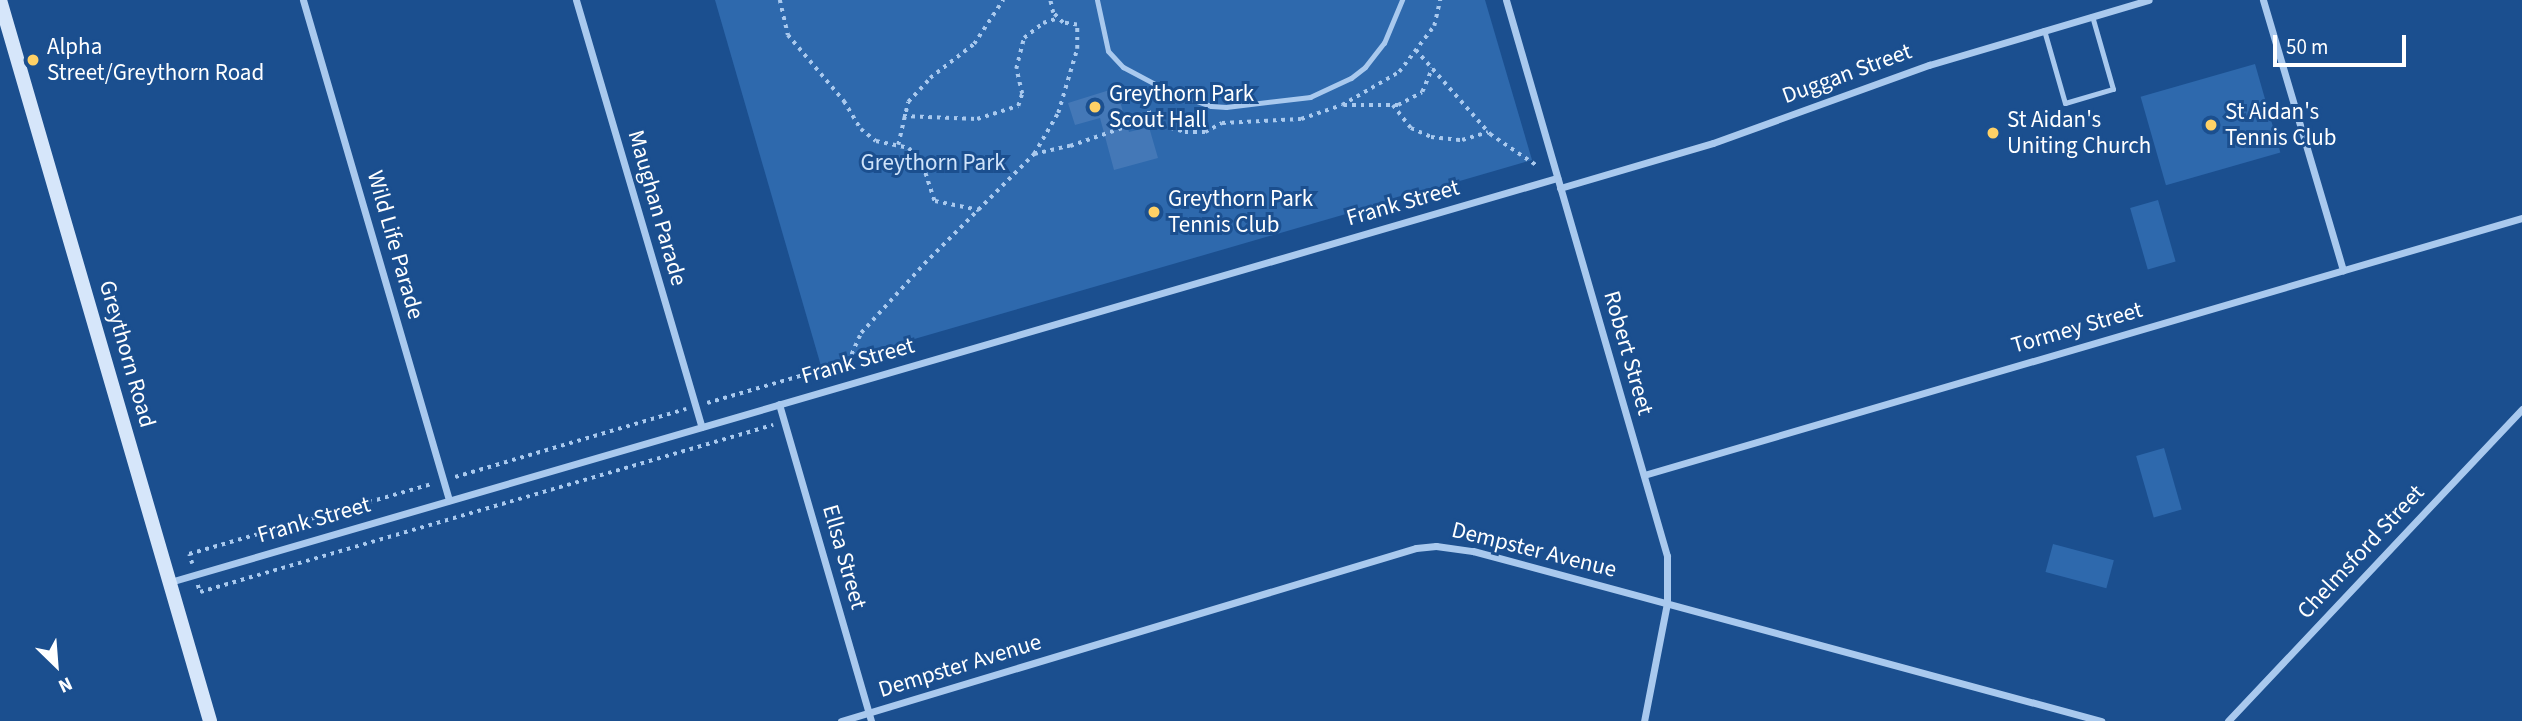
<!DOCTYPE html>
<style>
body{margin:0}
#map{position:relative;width:2522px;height:721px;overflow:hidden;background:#1b4f8f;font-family:"Source Sans 3",sans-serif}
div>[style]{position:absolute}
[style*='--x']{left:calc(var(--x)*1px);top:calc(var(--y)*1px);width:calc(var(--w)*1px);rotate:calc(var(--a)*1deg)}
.green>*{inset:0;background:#2e69ad;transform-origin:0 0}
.building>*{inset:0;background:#4478b7}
.path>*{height:3.5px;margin-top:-1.75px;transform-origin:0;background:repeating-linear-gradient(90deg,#a9c9ee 0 3.5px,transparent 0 8.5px)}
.lane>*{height:5px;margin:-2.5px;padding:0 2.5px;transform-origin:2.5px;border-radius:2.5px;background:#a9c9ee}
.street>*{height:7px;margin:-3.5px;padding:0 3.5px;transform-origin:3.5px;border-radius:3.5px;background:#a9c9ee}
.secondary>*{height:14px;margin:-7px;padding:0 7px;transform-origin:7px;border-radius:7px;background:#d6e6fa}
.dots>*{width:19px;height:19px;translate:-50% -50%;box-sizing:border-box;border:4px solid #1b4f8f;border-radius:50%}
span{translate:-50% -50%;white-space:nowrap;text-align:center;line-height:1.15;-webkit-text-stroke:6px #1b4f8f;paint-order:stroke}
.poi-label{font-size:23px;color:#fff}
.left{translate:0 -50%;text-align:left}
.street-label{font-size:23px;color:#fff}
.park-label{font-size:23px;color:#cfe3fa}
.north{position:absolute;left:21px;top:630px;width:70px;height:70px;-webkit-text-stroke:5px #1b4f8f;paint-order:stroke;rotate:155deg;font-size:19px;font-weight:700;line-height:28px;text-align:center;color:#fff}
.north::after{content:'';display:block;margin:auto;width:24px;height:32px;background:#fff;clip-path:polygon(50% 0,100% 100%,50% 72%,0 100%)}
.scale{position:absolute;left:2273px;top:35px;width:133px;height:32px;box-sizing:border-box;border:4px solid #fff;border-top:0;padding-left:9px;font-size:21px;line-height:24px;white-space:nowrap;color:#fff;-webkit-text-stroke:5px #1b4f8f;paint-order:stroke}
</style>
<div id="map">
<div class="green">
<i style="clip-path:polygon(715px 0,1485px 0,1532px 160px,821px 366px)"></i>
<i style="left:2255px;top:64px;width:92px;height:119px;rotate:74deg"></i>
<i style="left:2158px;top:200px;width:64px;height:29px;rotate:74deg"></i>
<i style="left:2164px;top:448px;width:64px;height:29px;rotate:74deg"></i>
<i style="left:2053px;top:544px;width:63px;height:29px;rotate:15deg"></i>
</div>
<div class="building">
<i style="clip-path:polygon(1116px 88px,1129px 132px,1149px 127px,1158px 158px,1114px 170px,1100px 118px,1075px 125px,1068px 103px)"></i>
</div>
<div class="path">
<i style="--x:780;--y:0;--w:36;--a:77"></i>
<i style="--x:788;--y:35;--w:87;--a:49.7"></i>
<i style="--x:844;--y:101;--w:33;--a:59"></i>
<i style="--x:861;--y:129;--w:19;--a:39"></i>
<i style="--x:876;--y:141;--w:34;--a:12"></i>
<i style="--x:909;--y:148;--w:22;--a:51"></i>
<i style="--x:923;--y:165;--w:38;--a:72"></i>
<i style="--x:935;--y:201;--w:45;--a:11.6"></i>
<i style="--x:1416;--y:50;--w:112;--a:48.6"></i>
<i style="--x:1490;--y:134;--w:55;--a:34"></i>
<i style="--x:1138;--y:88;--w:38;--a:65"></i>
<i style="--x:1154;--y:123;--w:32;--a:16"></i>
<i style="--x:1185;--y:132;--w:20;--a:0"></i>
<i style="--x:1205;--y:132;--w:19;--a:-28"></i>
<i style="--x:1222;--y:123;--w:79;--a:-2.9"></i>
<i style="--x:1301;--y:119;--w:43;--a:-18.9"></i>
<i style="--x:1342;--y:105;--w:66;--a:-30.1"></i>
<i style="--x:1399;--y:72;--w:58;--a:-52.7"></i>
<i style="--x:1434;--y:26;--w:27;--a:-77"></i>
<i style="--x:1344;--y:105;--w:54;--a:0"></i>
<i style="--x:1398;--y:105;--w:27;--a:-28"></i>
<i style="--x:1422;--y:92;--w:26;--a:-67"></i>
<i style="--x:1393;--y:105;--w:29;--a:52"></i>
<i style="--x:1411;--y:128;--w:22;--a:24"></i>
<i style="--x:1431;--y:137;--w:31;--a:6"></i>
<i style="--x:1462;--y:140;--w:27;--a:-17"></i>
<i style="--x:903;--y:116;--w:74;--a:2.3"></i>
<i style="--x:977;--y:119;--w:43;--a:-17.6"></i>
<i style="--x:1018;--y:106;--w:13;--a:-72"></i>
<i style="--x:1022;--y:94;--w:26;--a:-103"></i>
<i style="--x:1016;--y:69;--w:32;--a:-76"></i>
<i style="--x:1024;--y:38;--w:24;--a:-38"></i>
<i style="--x:1043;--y:23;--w:16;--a:-18"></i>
<i style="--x:898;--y:145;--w:44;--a:-76.9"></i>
<i style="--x:908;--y:102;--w:33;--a:-47"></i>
<i style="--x:930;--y:78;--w:56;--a:-37.7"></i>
<i style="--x:974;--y:44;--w:53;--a:-56.6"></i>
<i style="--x:1034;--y:154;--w:37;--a:-13"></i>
<i style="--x:1070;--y:146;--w:86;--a:-19.1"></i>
<i style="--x:707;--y:403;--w:147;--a:-16.2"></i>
<i style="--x:848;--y:362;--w:32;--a:-66"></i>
<i style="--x:861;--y:333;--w:93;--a:-47.6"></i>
<i style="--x:924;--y:264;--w:156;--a:-45"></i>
<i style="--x:1034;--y:154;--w:48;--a:-59.7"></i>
<i style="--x:1058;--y:113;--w:67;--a:-73.5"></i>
<i style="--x:1077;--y:49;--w:24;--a:-90"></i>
<i style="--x:1077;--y:25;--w:14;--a:-172"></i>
<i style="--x:1063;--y:23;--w:14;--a:-135"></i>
<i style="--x:1053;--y:13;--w:13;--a:-103"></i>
<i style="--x:455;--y:477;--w:241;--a:-16.4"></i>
<i style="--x:192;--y:564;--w:10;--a:-107"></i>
<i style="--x:189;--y:554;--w:252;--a:-16.1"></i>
<i style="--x:198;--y:585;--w:7;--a:74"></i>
<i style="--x:200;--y:592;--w:597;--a:-16.25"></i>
</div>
<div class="lane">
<i style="--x:1097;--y:0;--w:52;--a:77.8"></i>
<i style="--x:1108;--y:51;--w:22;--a:47"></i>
<i style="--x:1123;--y:67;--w:53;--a:28"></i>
<i style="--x:1170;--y:92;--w:43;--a:18.9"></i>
<i style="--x:1211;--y:106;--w:15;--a:4"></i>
<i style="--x:1226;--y:107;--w:85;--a:-6.8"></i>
<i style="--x:1310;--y:97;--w:45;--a:-24.9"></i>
<i style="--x:1351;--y:78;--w:18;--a:-38"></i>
<i style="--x:1365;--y:67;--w:31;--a:-52"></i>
<i style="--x:1384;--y:43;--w:47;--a:-67.3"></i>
<i style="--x:2044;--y:30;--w:76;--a:74"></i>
<i style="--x:2065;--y:103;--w:50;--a:-16.3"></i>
<i style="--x:2113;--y:89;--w:76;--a:-106"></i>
</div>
<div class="street">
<i style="--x:303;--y:0;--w:521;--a:73.72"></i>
<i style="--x:576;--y:0;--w:445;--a:73.6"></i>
<i style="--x:1506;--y:0;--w:579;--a:73.85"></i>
<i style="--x:1667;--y:556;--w:47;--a:90"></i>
<i style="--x:1667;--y:603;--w:120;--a:101"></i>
<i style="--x:2263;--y:0;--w:282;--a:73.5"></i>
<i style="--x:1560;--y:188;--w:159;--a:-16.4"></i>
<i style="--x:1713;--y:143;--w:230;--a:-19.9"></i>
<i style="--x:1929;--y:65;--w:229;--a:-16.5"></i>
<i style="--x:779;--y:404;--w:330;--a:73.8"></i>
<i style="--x:1644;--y:475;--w:915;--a:-16.32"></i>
<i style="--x:170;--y:582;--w:1445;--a:-16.24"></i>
<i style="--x:841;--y:721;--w:600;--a:-16.74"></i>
<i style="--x:1416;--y:548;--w:20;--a:-6"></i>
<i style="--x:1436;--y:546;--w:37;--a:8"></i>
<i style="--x:1473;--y:551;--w:651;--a:15.15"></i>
<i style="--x:2228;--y:721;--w:429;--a:-46.7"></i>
</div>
<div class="secondary">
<i style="--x:0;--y:0;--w:751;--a:73.76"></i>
</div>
<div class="dots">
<i style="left:33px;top:60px;background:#ffd166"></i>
<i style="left:1095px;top:107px;background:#ffd166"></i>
<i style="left:2211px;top:125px;background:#ffd166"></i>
<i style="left:1993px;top:133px;background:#ffd166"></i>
<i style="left:1154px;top:212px;background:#ffd166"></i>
</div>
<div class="poi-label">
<span class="left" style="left:47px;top:60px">Alpha<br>Street/Greythorn Road</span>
<span class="left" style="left:1109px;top:107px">Greythorn Park<br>Scout Hall</span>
<span class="left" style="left:2225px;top:125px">St Aidan's<br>Tennis Club</span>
<span class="left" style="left:2007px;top:133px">St Aidan's<br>Uniting Church</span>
<span class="left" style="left:1168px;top:212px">Greythorn Park<br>Tennis Club</span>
</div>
<div class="street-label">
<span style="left:1847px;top:74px;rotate:-20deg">Duggan Street</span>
<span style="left:1403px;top:203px;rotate:-16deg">Frank Street</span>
<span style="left:657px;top:208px;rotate:74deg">Maughan Parade</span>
<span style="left:395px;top:245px;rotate:74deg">Wild Life Parade</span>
<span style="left:2077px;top:328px;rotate:-16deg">Tormey Street</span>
<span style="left:1628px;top:353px;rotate:74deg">Robert Street</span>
<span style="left:127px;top:354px;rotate:74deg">Greythorn Road</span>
<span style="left:858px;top:361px;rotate:-16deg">Frank Street</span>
<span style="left:314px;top:520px;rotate:-16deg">Frank Street</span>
<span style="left:1534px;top:550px;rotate:14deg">Dempster Avenue</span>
<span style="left:2361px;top:552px;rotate:-47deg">Chelmsford Street</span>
<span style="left:844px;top:557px;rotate:74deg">Ellsa Street</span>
<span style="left:960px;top:666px;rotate:-17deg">Dempster Avenue</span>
</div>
<div class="park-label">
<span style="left:933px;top:163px">Greythorn Park</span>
</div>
<div class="north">N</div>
<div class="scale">50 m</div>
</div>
